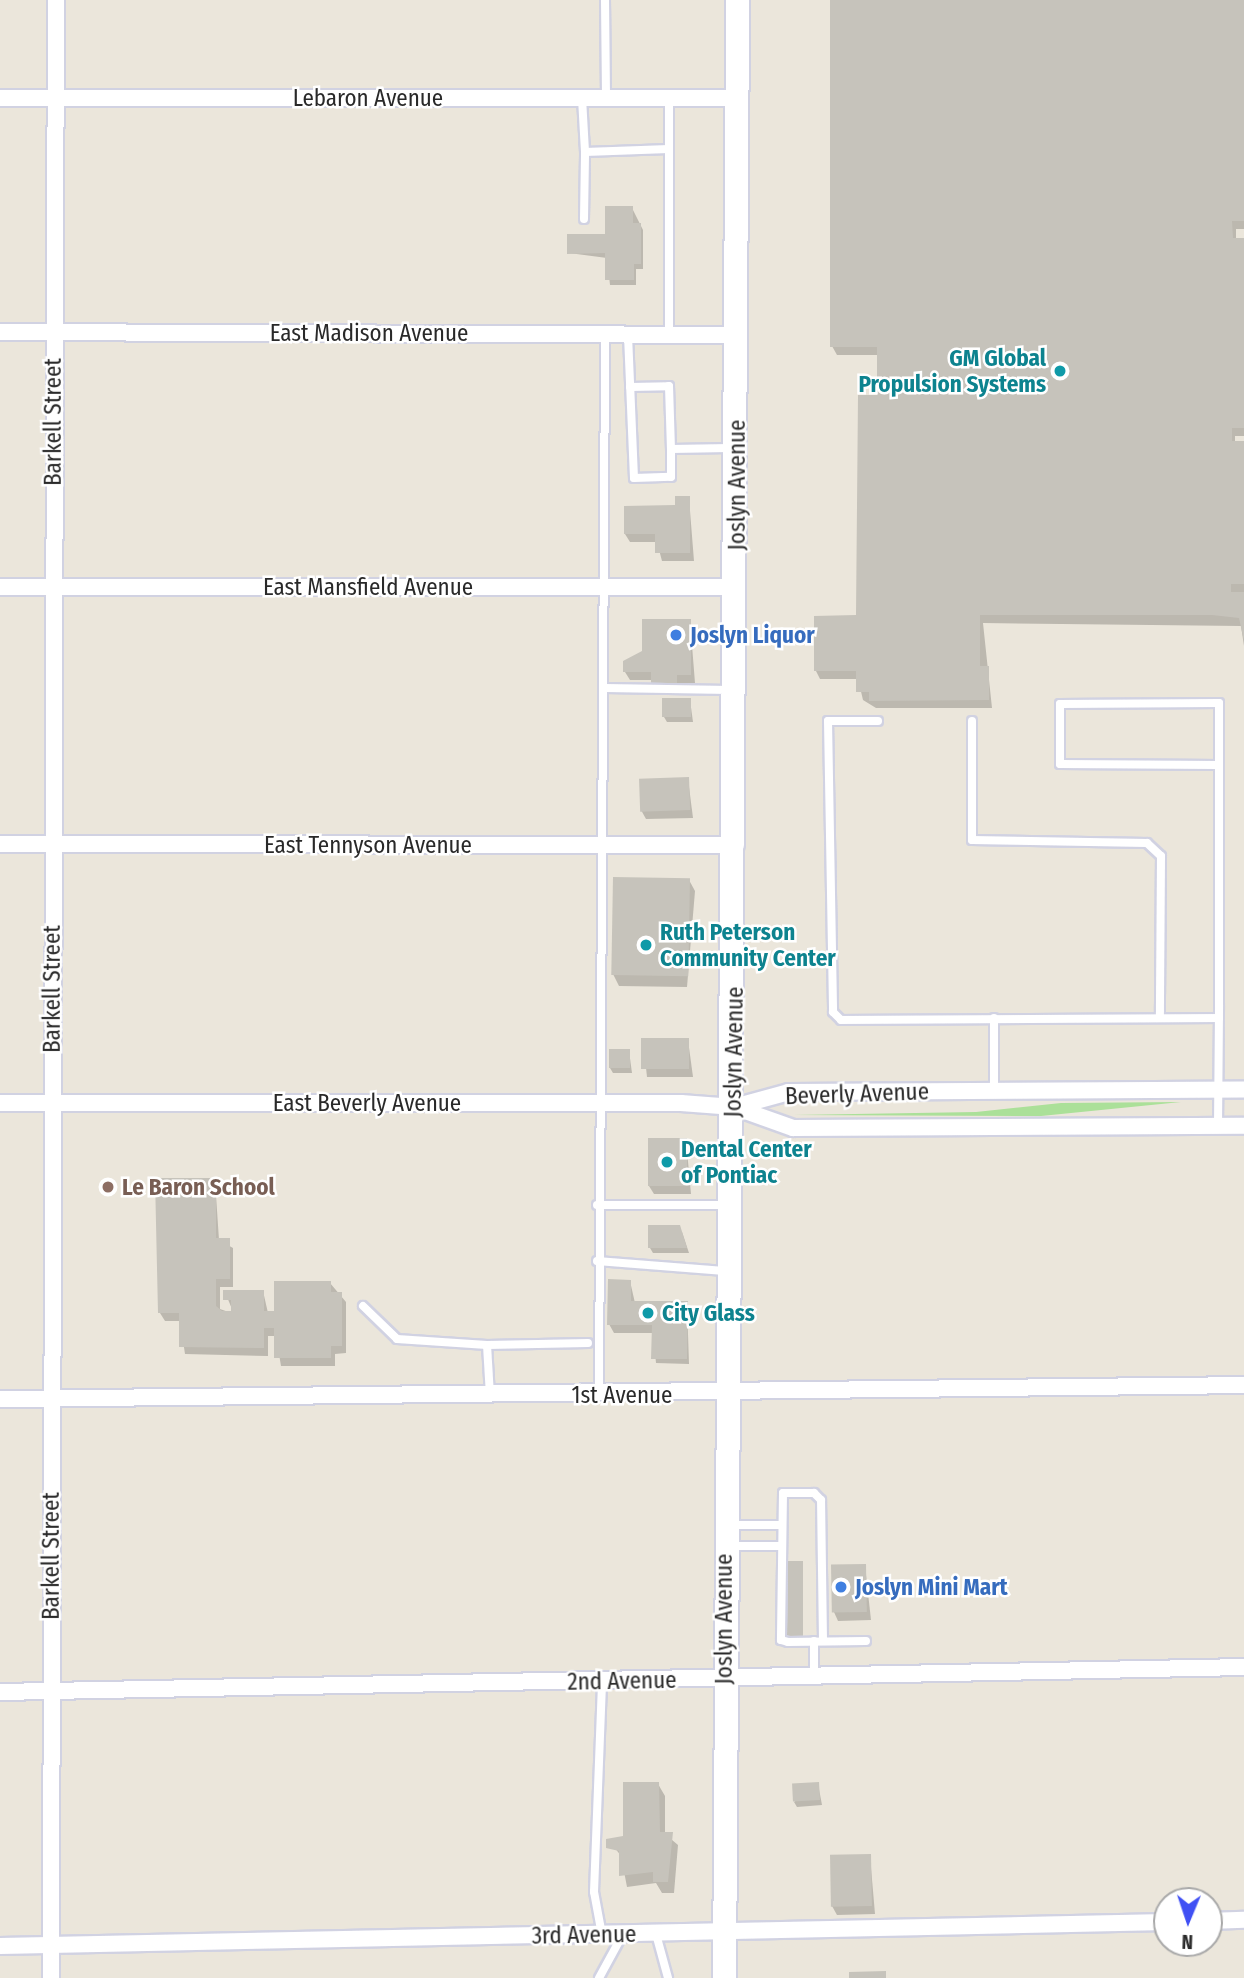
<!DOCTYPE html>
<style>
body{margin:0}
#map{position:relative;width:1244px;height:1978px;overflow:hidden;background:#ebe6db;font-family:"Fira Sans Condensed",sans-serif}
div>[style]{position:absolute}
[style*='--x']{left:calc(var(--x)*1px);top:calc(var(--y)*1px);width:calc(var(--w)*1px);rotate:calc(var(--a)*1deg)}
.green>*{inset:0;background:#abe099}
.shadow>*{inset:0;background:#0003}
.building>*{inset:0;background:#c6c3bb;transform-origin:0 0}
.roads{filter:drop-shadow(2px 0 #d1d2e2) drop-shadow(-2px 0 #d1d2e2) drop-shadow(0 2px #d1d2e2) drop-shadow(0 -2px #d1d2e2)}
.lane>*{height:8px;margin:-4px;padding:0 4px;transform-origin:4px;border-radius:4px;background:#fff}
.street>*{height:16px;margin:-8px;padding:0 8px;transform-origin:8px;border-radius:8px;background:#fff}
.secondary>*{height:23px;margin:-11.5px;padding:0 11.5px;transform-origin:11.5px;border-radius:11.5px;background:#fff}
.dots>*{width:19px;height:19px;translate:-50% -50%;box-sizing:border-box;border:4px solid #fff;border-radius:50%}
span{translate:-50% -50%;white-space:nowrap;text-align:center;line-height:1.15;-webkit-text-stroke:5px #fff;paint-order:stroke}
.street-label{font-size:23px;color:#292929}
.culture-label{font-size:23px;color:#0d838f;font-weight:700}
.right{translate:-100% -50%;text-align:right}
.left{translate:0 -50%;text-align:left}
.shop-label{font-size:23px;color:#366cbe;font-weight:700}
.education-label{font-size:23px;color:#785e54;font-weight:700}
.north{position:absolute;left:1153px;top:1887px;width:70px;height:70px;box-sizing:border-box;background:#fff;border:2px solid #a9a9a9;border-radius:50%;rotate:182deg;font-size:19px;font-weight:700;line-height:28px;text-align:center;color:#292929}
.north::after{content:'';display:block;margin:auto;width:24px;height:32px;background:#4050f4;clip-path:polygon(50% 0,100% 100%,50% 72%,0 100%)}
</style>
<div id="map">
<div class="green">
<i style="clip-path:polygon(1181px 1102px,1041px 1116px,793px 1115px,976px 1112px,1061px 1103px)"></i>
</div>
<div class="shadow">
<i style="clip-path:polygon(831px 0,1244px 0,1244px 229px,1236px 229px,1236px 240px,1244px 240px,1244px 436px,1235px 436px,1235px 442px,1244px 442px,1244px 646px,1241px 626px,983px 623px,992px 708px,876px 708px,863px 700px,858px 679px,820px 679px,816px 671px,858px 617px,879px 397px,879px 355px,837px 355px,832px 346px)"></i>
<i style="clip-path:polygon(632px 208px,643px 230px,643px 269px,636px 269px,636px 285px,610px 285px,607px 258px,569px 253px,607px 236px)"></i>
<i style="clip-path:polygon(689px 498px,694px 561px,662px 561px,657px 542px,630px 542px,625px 534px)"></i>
<i style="clip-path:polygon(690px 620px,695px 683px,681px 683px,681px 692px,657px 692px,652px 680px,630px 680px,625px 672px)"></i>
<i style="clip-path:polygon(690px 700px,693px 722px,667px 722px,664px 717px)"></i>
<i style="clip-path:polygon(688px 779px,693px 818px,646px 819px,641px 810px)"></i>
<i style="clip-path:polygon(689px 880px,695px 891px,687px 987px,619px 986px,613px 974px)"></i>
<i style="clip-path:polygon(643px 1040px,688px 1040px,693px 1077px,647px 1077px)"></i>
<i style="clip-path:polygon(629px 1051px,632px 1073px,613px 1073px,610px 1068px)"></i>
<i style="clip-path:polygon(686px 1140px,691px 1194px,654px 1194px,649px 1186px)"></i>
<i style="clip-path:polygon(215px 1180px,219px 1240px,233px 1248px,233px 1287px,220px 1287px,220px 1309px,234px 1314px,225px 1292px,263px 1291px,268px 1313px,276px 1313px,330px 1283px,346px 1302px,346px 1353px,335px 1354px,335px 1366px,281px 1366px,276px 1336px,268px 1336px,268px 1356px,185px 1354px,180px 1321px,165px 1321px,160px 1313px)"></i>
<i style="clip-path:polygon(682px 1232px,689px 1253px,653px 1253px,650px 1248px)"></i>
<i style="clip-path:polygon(630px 1281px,635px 1303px,687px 1303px,689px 1364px,656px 1363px,653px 1333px,614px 1333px,609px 1324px)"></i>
<i style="clip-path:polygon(865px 1566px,871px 1620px,838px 1621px,834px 1612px)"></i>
<i style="clip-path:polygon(658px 1784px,665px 1796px,665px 1834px,678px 1845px,674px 1893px,662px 1893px,656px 1883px,627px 1887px,621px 1856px,609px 1840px,625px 1838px)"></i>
<i style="clip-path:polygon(818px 1784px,822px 1805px,797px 1807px,794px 1802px)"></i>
<i style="clip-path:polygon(870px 1856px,875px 1914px,837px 1915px,832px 1906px)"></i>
</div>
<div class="building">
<i style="clip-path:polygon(830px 0,1244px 0,1244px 221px,1232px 221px,1233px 238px,1244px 238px,1244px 428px,1232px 428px,1232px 441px,1244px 441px,1244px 584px,1231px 584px,1231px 592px,1244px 592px,1244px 641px,1239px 618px,1212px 615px,980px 615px,980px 666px,989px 666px,989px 700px,869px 701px,869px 692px,856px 692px,856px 671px,814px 671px,814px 616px,856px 615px,858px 395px,877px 395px,877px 347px,830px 347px)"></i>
<i style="clip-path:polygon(605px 206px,633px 206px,633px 223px,641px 223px,641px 264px,634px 264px,634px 280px,605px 280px,605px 253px,567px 254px,567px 234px,605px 234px)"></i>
<i style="clip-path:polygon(675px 496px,690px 496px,690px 553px,655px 553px,655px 534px,624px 534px,624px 506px,675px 505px)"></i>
<i style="clip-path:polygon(642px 619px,691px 619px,691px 675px,677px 675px,677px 684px,651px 684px,651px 672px,623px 672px,623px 661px,642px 651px)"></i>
<i style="left:662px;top:698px;width:29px;height:19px"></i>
<i style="left:689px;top:777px;width:33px;height:50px;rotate:88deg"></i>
<i style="left:613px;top:877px;width:77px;height:98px;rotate:1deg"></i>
<i style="left:689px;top:1038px;width:31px;height:48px;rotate:90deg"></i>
<i style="left:609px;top:1049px;width:21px;height:19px"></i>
<i style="left:648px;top:1138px;width:39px;height:48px"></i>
<i style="clip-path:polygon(155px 1178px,216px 1178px,216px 1238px,230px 1238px,230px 1279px,216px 1279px,216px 1306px,222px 1311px,231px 1311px,231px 1300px,223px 1300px,223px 1290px,264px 1290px,264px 1311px,274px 1311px,274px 1281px,331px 1281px,331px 1292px,342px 1292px,342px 1346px,331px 1346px,331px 1358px,274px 1358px,274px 1328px,264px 1328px,264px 1348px,179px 1347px,179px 1313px,158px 1313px)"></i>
<i style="clip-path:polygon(648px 1225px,680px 1225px,687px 1248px,648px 1248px)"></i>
<i style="clip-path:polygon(608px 1279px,631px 1280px,631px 1301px,688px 1301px,687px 1359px,651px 1359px,652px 1325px,607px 1325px)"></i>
<i style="left:784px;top:1561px;width:19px;height:78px"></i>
<i style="left:866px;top:1564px;width:48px;height:35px;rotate:89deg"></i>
<i style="clip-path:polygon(623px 1782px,659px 1782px,660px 1832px,673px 1832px,668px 1882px,653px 1882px,653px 1872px,619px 1876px,619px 1851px,606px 1848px,606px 1839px,623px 1836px)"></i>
<i style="left:819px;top:1782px;width:18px;height:27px;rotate:87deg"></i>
<i style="left:871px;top:1854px;width:52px;height:41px;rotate:89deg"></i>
<i style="clip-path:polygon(886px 1971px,886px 1978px,849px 1978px,849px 1972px)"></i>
</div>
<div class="roads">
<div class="lane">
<i style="--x:605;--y:0;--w:98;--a:89.4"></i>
<i style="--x:582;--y:98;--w:54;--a:86.8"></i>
<i style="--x:585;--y:152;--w:84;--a:-2"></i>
<i style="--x:584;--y:219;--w:67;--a:-89.1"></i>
<i style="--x:628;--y:335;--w:143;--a:87.6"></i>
<i style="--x:634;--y:478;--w:37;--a:-2"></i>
<i style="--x:671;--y:477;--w:28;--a:-90"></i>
<i style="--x:671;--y:449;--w:59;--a:-1"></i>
<i style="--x:669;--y:335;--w:237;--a:-90"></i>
<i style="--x:630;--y:387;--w:39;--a:-1"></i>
<i style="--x:669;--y:386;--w:63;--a:88.2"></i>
<i style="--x:605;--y:688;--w:125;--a:0.9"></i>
<i style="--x:878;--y:721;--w:50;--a:180"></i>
<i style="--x:828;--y:721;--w:291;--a:89"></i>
<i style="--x:833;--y:1012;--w:11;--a:45"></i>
<i style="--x:841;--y:1020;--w:378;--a:-0.3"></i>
<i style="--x:972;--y:721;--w:119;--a:90"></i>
<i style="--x:972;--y:840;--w:175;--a:1"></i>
<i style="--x:1147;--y:843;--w:19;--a:43"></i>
<i style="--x:1161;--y:856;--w:162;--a:90.4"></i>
<i style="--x:994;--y:1018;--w:73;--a:90"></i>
<i style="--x:1218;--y:1126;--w:121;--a:-89.5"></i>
<i style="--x:1219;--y:1005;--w:302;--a:-90"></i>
<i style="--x:1219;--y:703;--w:159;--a:179.6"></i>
<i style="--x:1060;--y:704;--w:60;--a:90"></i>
<i style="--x:1060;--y:764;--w:158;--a:0.4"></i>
<i style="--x:597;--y:1205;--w:131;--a:0"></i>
<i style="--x:597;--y:1261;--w:128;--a:4.5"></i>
<i style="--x:363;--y:1306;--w:47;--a:44.1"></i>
<i style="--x:397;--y:1339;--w:90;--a:3.8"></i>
<i style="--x:487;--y:1345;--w:51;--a:86.6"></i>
<i style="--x:487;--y:1345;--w:101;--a:-1.1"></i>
<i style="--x:599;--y:1392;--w:1057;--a:-89.67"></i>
<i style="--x:731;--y:1525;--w:48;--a:0"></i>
<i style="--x:730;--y:1546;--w:49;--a:0"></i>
<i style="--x:814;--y:1641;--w:36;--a:90"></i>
<i style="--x:823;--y:1641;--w:141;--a:-90.8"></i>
<i style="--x:821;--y:1500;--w:10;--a:-135"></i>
<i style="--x:814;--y:1493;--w:31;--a:180"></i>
<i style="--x:783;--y:1493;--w:147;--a:90.8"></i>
<i style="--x:781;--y:1640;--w:7;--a:16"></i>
<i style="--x:788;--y:1642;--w:78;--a:-0.7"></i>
<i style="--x:656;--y:1934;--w:46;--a:74.7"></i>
<i style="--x:602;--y:1935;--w:44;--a:-100.5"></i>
<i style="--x:594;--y:1892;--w:211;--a:-87.8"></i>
<i style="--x:599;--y:1978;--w:50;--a:-61.4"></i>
</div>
<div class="street">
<i style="--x:0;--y:98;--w:737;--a:0"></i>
<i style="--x:0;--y:332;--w:737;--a:0.23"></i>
<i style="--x:0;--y:587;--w:737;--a:0"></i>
<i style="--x:0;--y:844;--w:736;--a:0.08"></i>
<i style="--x:0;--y:1103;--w:681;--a:0"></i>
<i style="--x:681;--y:1103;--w:53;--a:4.3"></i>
<i style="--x:734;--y:1107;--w:63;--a:19.6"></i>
<i style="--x:793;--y:1128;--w:451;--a:-0.3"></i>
<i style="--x:734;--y:1107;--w:57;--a:-15.3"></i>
<i style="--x:789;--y:1092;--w:455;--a:-0.3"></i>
<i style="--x:0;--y:1399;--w:1244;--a:-0.64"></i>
<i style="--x:0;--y:1692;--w:1244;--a:-1.15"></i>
<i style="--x:1209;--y:1921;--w:35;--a:-2"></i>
<i style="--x:0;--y:1946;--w:1167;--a:-1.18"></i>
<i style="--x:51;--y:1978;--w:1978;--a:-89.86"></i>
</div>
<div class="secondary">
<i style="--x:724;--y:1978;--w:1978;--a:-89.62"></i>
</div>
</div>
<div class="dots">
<i style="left:1060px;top:371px;background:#0f9aa8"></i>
<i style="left:676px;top:635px;background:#3f7fe0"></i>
<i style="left:646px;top:945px;background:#0f9aa8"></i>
<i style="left:667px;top:1162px;background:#0f9aa8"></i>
<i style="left:108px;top:1187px;background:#8d6e63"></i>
<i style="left:648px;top:1313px;background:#0f9aa8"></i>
<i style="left:841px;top:1587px;background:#3f7fe0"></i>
</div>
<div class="street-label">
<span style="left:368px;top:98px">Lebaron Avenue</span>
<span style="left:369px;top:333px">East Madison Avenue</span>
<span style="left:53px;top:422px;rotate:-90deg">Barkell Street</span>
<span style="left:737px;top:485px;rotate:-90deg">Joslyn Avenue</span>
<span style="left:368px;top:587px">East Mansfield Avenue</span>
<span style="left:368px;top:845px">East Tennyson Avenue</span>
<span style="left:52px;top:989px;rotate:-90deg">Barkell Street</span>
<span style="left:734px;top:1052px;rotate:-89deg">Joslyn Avenue</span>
<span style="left:857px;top:1094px;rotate:-2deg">Beverly Avenue</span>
<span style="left:367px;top:1103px">East Beverly Avenue</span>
<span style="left:622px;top:1395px">1st Avenue</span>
<span style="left:51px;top:1556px;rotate:-90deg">Barkell Street</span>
<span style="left:724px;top:1619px;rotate:-90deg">Joslyn Avenue</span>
<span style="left:622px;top:1681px;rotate:-1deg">2nd Avenue</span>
<span style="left:584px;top:1935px;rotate:-1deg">3rd Avenue</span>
</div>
<div class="culture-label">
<span class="right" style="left:1046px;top:371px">GM Global<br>Propulsion Systems</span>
<span class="left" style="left:660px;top:945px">Ruth Peterson<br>Community Center</span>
<span class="left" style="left:681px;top:1162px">Dental Center<br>of Pontiac</span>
<span class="left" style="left:662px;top:1313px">City Glass</span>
</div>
<div class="shop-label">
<span class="left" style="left:690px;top:635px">Joslyn Liquor</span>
<span class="left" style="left:855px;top:1587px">Joslyn Mini Mart</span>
</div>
<div class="education-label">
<span class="left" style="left:122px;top:1187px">Le Baron School</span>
</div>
<div class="north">N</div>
</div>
